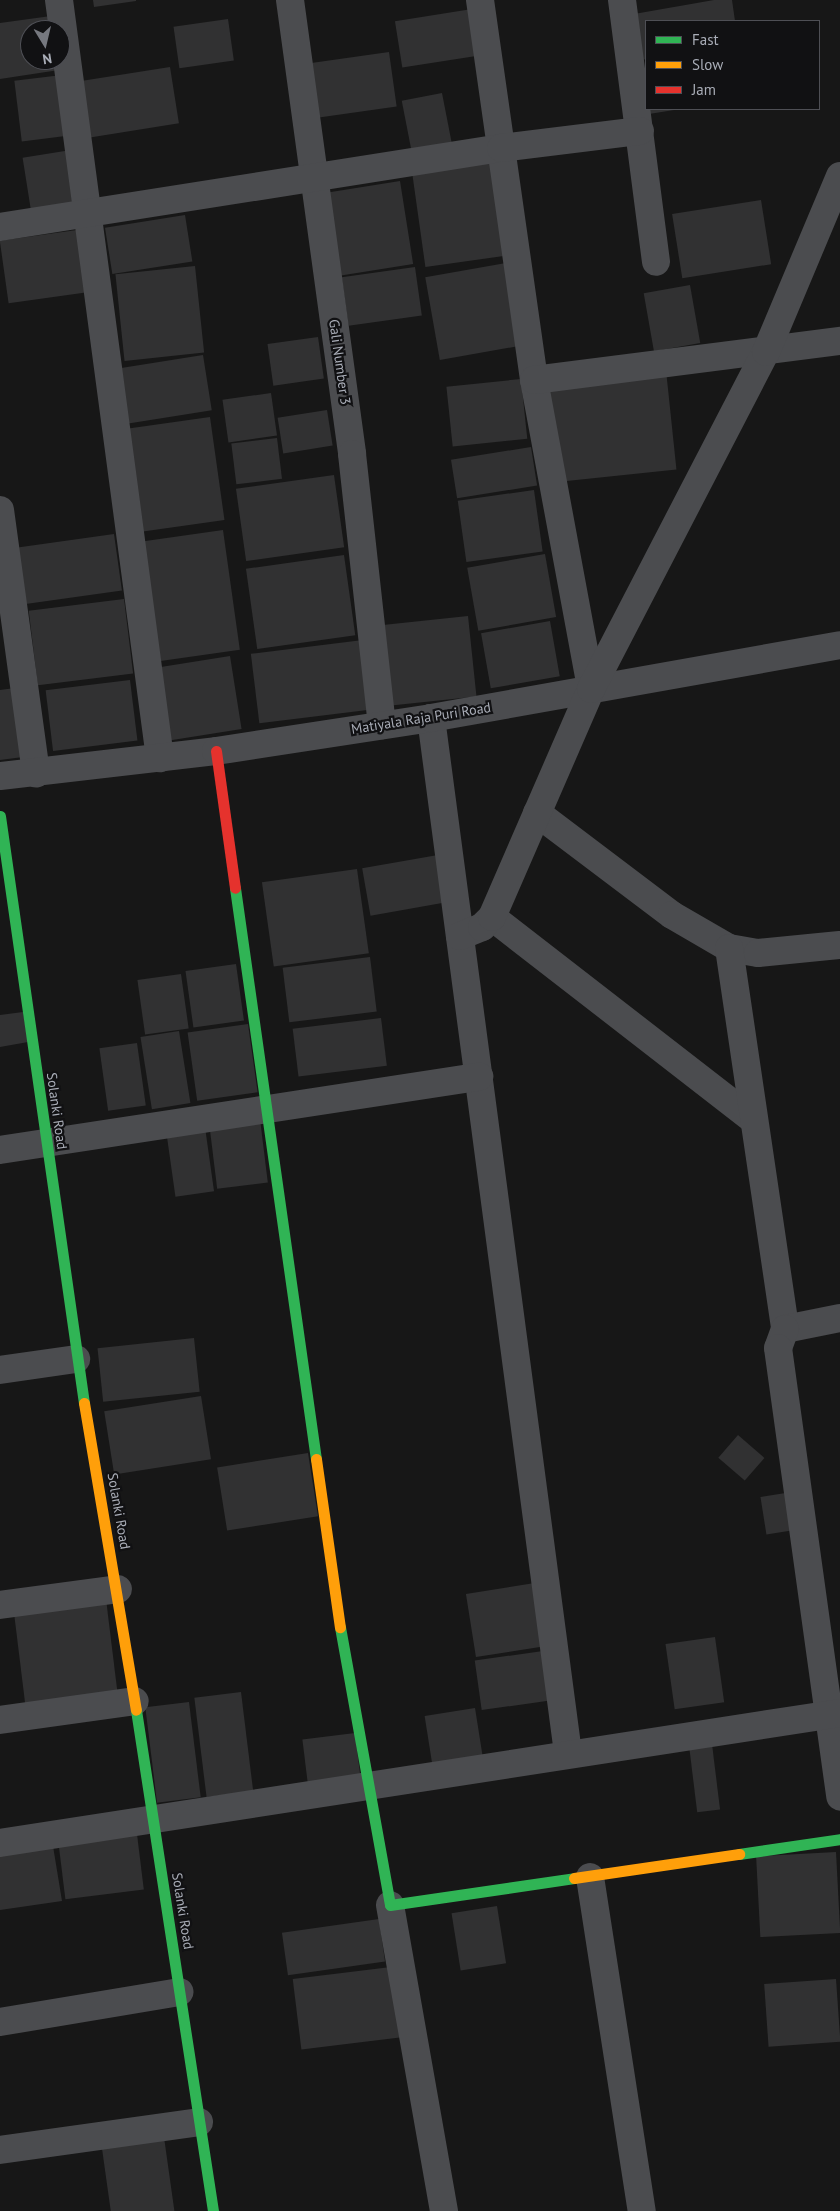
<!DOCTYPE html>
<style>
body{margin:0}
#map{position:relative;width:840px;height:2211px;overflow:hidden;background:#171717;font-family:"PT Sans",sans-serif}
div>[style]{position:absolute}
[style*='--x']{left:calc(var(--x)*1px);top:calc(var(--y)*1px);width:calc(var(--w)*1px);rotate:calc(var(--a)*1deg)}
.building>*{inset:0;background:#313132;transform-origin:0 0}
.street>*{height:28px;margin:-14px;padding:0 14px;transform-origin:14px;border-radius:14px;background:#4b4c4f}
.fast>*{height:11px;margin:-5.5px;padding:0 5.5px;transform-origin:5.5px;border-radius:5.5px;background:#30b455}
.slow>*{height:11px;margin:-5.5px;padding:0 5.5px;transform-origin:5.5px;border-radius:5.5px;background:#ff9f0a}
.jam>*{height:11px;margin:-5.5px;padding:0 5.5px;transform-origin:5.5px;border-radius:5.5px;background:#e5322d}
span{translate:-50% -50%;white-space:nowrap;text-align:center;line-height:1.15;-webkit-text-stroke:4.5px #111113;paint-order:stroke}
.street-label{font-size:14px;color:#a9adb7}
.legend{position:absolute;left:645px;top:20px;width:175px;height:90px;box-sizing:border-box;background:#111113;border:1px solid #4e4f55;margin:0;padding:6px 9px;list-style:none;font-size:15px;color:#a9adb7}
.legend li{display:flex;align-items:center;gap:10px;height:25px}
.legend b{width:25px;border:1px solid #4e4f55}
.north{position:absolute;left:20px;top:20px;width:50px;height:50px;box-sizing:border-box;background:#111113;border:1px solid #4e4f55;border-radius:50%;rotate:171deg;font-size:14px;font-weight:700;line-height:20px;text-align:center;color:#a9adb7}
.north::after{content:'';display:block;margin:auto;width:18px;height:22px;background:#76787f;clip-path:polygon(50% 0,100% 100%,50% 72%,0 100%)}
</style>
<div id="map">
<div class="building">
<i style="clip-path:polygon(93px 0,136px 0,136px 1px,94px 7px)"></i>
<i style="clip-path:polygon(714px 0,732px 0,735px 21px,646px 21px,646px 59px,642px 60px,634px 14px)"></i>
<i style="left:472px;top:9px;width:47px;height:78px;rotate:81deg"></i>
<i style="clip-path:polygon(51px 16px,53px 30px,30px 30px,30px 60px,58px 60px,59px 70px,0 79px,0 23px)"></i>
<i style="left:228px;top:19px;width:42px;height:55px;rotate:82deg"></i>
<i style="left:389px;top:52px;width:55px;height:82px;rotate:82deg"></i>
<i style="left:170px;top:67px;width:57px;height:90px;rotate:81deg"></i>
<i style="left:62px;top:75px;width:61px;height:48px;rotate:83deg"></i>
<i style="left:442px;top:93px;width:53px;height:41px;rotate:79deg"></i>
<i style="clip-path:polygon(648px 109px,674px 109px,674px 110px,649px 114px)"></i>
<i style="left:71px;top:150px;width:54px;height:49px;rotate:81deg"></i>
<i style="left:490px;top:159px;width:98px;height:79px;rotate:82deg"></i>
<i style="left:400px;top:181px;width:84px;height:73px;rotate:81deg"></i>
<i style="left:761px;top:200px;width:65px;height:90px;rotate:81deg"></i>
<i style="left:185px;top:215px;width:47px;height:81px;rotate:81deg"></i>
<i style="left:84px;top:229px;width:63px;height:85px;rotate:82deg"></i>
<i style="left:506px;top:263px;width:84px;height:82px;rotate:80deg"></i>
<i style="left:195px;top:266px;width:87px;height:80px;rotate:84deg"></i>
<i style="left:415px;top:267px;width:49px;height:74px;rotate:82deg"></i>
<i style="left:690px;top:285px;width:59px;height:47px;rotate:80deg"></i>
<i style="left:318px;top:337px;width:42px;height:51px;rotate:82deg"></i>
<i style="left:203px;top:355px;width:56px;height:86px;rotate:81deg"></i>
<i style="left:666px;top:370px;width:100px;height:120px;rotate:84deg"></i>
<i style="left:521px;top:379px;width:60px;height:75px;rotate:84deg"></i>
<i style="left:271px;top:393px;width:43px;height:49px;rotate:82deg"></i>
<i style="left:327px;top:410px;width:36px;height:50px;rotate:81deg"></i>
<i style="left:210px;top:417px;width:104px;height:93px;rotate:82deg"></i>
<i style="left:277px;top:438px;width:41px;height:46px;rotate:83deg"></i>
<i style="left:531px;top:447px;width:39px;height:81px;rotate:81deg"></i>
<i style="left:334px;top:475px;width:73px;height:99px;rotate:82deg"></i>
<i style="left:534px;top:490px;width:62px;height:77px;rotate:82deg"></i>
<i style="left:223px;top:530px;width:121px;height:80px;rotate:82deg"></i>
<i style="left:114px;top:534px;width:57px;height:99px;rotate:82deg"></i>
<i style="left:545px;top:554px;width:64px;height:79px;rotate:80deg"></i>
<i style="left:344px;top:555px;width:81px;height:99px;rotate:82deg"></i>
<i style="left:124px;top:599px;width:75px;height:96px;rotate:83deg"></i>
<i style="left:468px;top:616px;width:81px;height:88px;rotate:84deg"></i>
<i style="left:550px;top:621px;width:56px;height:70px;rotate:80deg"></i>
<i style="left:363px;top:640px;width:70px;height:113px;rotate:83deg"></i>
<i style="left:230px;top:656px;width:74px;height:78px;rotate:81deg"></i>
<i style="left:130px;top:680px;width:61px;height:85px;rotate:83deg"></i>
<i style="clip-path:polygon(15px 688px,23px 757px,0 760px,0 690px)"></i>
<i style="left:438px;top:855px;width:48px;height:77px;rotate:80deg"></i>
<i style="left:357px;top:869px;width:85px;height:96px;rotate:82deg"></i>
<i style="left:370px;top:957px;width:55px;height:88px;rotate:83deg"></i>
<i style="left:236px;top:964px;width:57px;height:51px;rotate:82deg"></i>
<i style="left:181px;top:974px;width:55px;height:44px;rotate:82deg"></i>
<i style="clip-path:polygon(23px 1012px,28px 1042px,0 1047px,0 1015px)"></i>
<i style="left:381px;top:1018px;width:48px;height:89px;rotate:83deg"></i>
<i style="left:248px;top:1024px;width:69px;height:61px;rotate:82deg"></i>
<i style="left:179px;top:1031px;width:73px;height:39px;rotate:81deg"></i>
<i style="left:137px;top:1043px;width:63px;height:38px;rotate:82deg"></i>
<i style="left:260px;top:1119px;width:64px;height:51px;rotate:83deg"></i>
<i style="left:205px;top:1127px;width:65px;height:39px;rotate:82deg"></i>
<i style="left:194px;top:1338px;width:54px;height:97px;rotate:84deg"></i>
<i style="left:201px;top:1396px;width:64px;height:98px;rotate:81deg"></i>
<i style="left:738px;top:1435px;width:35px;height:30px;rotate:41deg"></i>
<i style="left:308px;top:1453px;width:64px;height:92px;rotate:81deg"></i>
<i style="left:798px;top:1491px;width:38px;height:38px;rotate:81deg"></i>
<i style="left:541px;top:1582px;width:64px;height:76px;rotate:81deg"></i>
<i style="left:106px;top:1599px;width:100px;height:93px;rotate:83deg"></i>
<i style="left:715px;top:1637px;width:66px;height:50px;rotate:82deg"></i>
<i style="left:550px;top:1650px;width:50px;height:76px;rotate:82deg"></i>
<i style="left:241px;top:1692px;width:100px;height:47px;rotate:83deg"></i>
<i style="left:189px;top:1702px;width:96px;height:44px;rotate:83deg"></i>
<i style="left:475px;top:1708px;width:57px;height:51px;rotate:81deg"></i>
<i style="left:355px;top:1733px;width:48px;height:53px;rotate:83deg"></i>
<i style="left:712px;top:1744px;width:66px;height:23px;rotate:83deg"></i>
<i style="left:136px;top:1826px;width:64px;height:79px;rotate:83deg"></i>
<i style="clip-path:polygon(52px 1840px,62px 1901px,0 1910px,0 1848px)"></i>
<i style="left:836px;top:1852px;width:81px;height:80px;rotate:87deg"></i>
<i style="left:497px;top:1906px;width:58px;height:46px;rotate:81deg"></i>
<i style="left:379px;top:1919px;width:43px;height:98px;rotate:82deg"></i>
<i style="left:391px;top:1967px;width:71px;height:99px;rotate:83deg"></i>
<i style="left:836px;top:1979px;width:63px;height:72px;rotate:86deg"></i>
<i style="left:164px;top:2137px;width:75px;height:63px;rotate:82deg"></i>
</div>
<div class="street">
<i style="--x:59;--y:0;--w:765;--a:82.41"></i>
<i style="--x:290;--y:0;--w:458;--a:82.2"></i>
<i style="--x:352;--y:454;--w:273;--a:83.7"></i>
<i style="--x:480;--y:0;--w:384;--a:81.9"></i>
<i style="--x:534;--y:380;--w:314;--a:79.5"></i>
<i style="--x:622;--y:0;--w:264;--a:82.6"></i>
<i style="--x:0;--y:227;--w:507;--a:-8.96"></i>
<i style="--x:501;--y:148;--w:140;--a:-7"></i>
<i style="--x:534;--y:380;--w:308;--a:-7.3"></i>
<i style="--x:0;--y:510;--w:266;--a:82.2"></i>
<i style="--x:431;--y:718;--w:1044;--a:82.46"></i>
<i style="--x:0;--y:776;--w:217;--a:-6.6"></i>
<i style="--x:216;--y:751;--w:218;--a:-8.7"></i>
<i style="--x:431;--y:718;--w:415;--a:-10.1"></i>
<i style="--x:537;--y:813;--w:169;--a:37.1"></i>
<i style="--x:672;--y:915;--w:66;--a:30.1"></i>
<i style="--x:729;--y:948;--w:29;--a:10"></i>
<i style="--x:758;--y:953;--w:82;--a:-5.6"></i>
<i style="--x:492;--y:917;--w:331;--a:37.8"></i>
<i style="--x:460;--y:936;--w:24;--a:-22"></i>
<i style="--x:482;--y:927;--w:14;--a:-45"></i>
<i style="--x:492;--y:917;--w:249;--a:-66.5"></i>
<i style="--x:591;--y:689;--w:380;--a:-62.6"></i>
<i style="--x:766;--y:352;--w:191;--a:-67.2"></i>
<i style="--x:729;--y:948;--w:385;--a:81.6"></i>
<i style="--x:0;--y:1150;--w:485;--a:-8.7"></i>
<i style="--x:840;--y:1318;--w:56;--a:168.7"></i>
<i style="--x:785;--y:1329;--w:20;--a:110"></i>
<i style="--x:778;--y:1348;--w:453;--a:82.1"></i>
<i style="--x:0;--y:1370;--w:77;--a:-8.2"></i>
<i style="--x:0;--y:1605;--w:119;--a:-7.7"></i>
<i style="--x:0;--y:1720;--w:136;--a:-8"></i>
<i style="--x:0;--y:1843;--w:850;--a:-8.8"></i>
<i style="--x:590;--y:1877;--w:338;--a:81.2"></i>
<i style="--x:390;--y:1905;--w:311;--a:80"></i>
<i style="--x:0;--y:2022;--w:182;--a:-9.5"></i>
<i style="--x:0;--y:2150;--w:201;--a:-8"></i>
</div>
<div class="fast">
<i style="--x:0;--y:816;--w:593;--a:81.86"></i>
<i style="--x:235;--y:888;--w:577;--a:81.93"></i>
<i style="--x:340;--y:1627;--w:282;--a:79.8"></i>
<i style="--x:390;--y:1905;--w:186;--a:-8.3"></i>
<i style="--x:136;--y:1710;--w:507;--a:81.26"></i>
<i style="--x:739;--y:1854;--w:102;--a:-8.4"></i>
</div>
<div class="slow">
<i style="--x:84;--y:1403;--w:311;--a:80.4"></i>
<i style="--x:316;--y:1459;--w:170;--a:81.9"></i>
<i style="--x:574;--y:1878;--w:167;--a:-8.3"></i>
</div>
<div class="jam">
<i style="--x:216;--y:751;--w:138;--a:82.1"></i>
</div>
<div class="street-label">
<span style="left:340px;top:362px;rotate:82deg">Gali Number 3</span>
<span style="left:421px;top:718px;rotate:-9deg">Matiyala Raja Puri Road</span>
<span style="left:57px;top:1111px;rotate:82deg">Solanki Road</span>
<span style="left:119px;top:1511px;rotate:80deg">Solanki Road</span>
<span style="left:183px;top:1911px;rotate:81deg">Solanki Road</span>
</div>
<ul class="legend">
<li><b style="height:6px;background:#30b455"></b>Fast</li>
<li><b style="height:6px;background:#ff9f0a"></b>Slow</li>
<li><b style="height:6px;background:#e5322d"></b>Jam</li>
</ul>
<div class="north">N</div>
</div>
